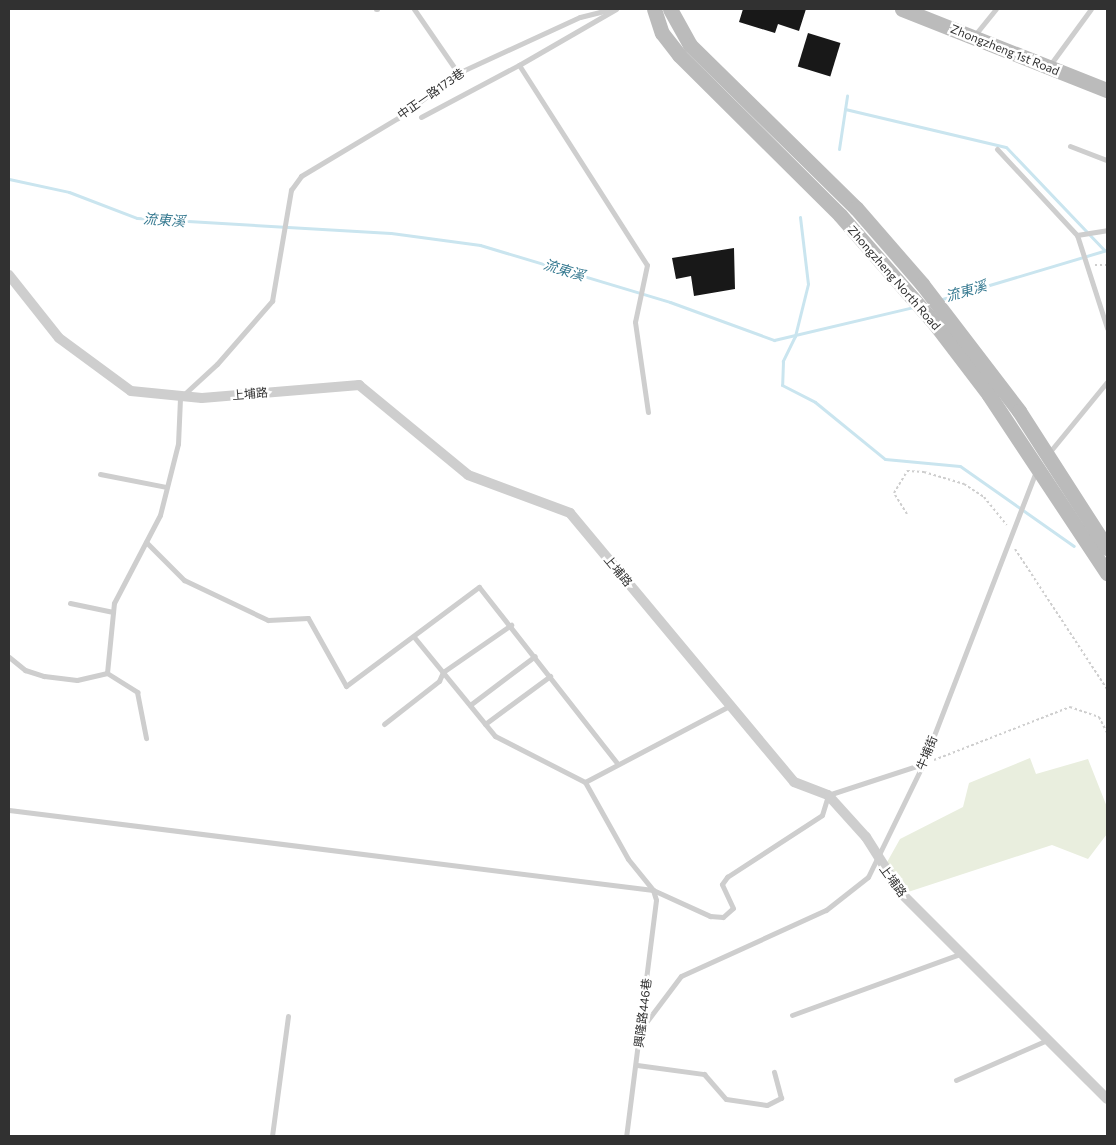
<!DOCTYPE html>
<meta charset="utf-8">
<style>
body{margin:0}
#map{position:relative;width:1116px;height:1145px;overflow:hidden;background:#fff;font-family:Commissioner,"Noto Sans TC",sans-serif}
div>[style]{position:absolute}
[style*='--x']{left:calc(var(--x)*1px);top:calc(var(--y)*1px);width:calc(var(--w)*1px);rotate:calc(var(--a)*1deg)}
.green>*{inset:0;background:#e9eede}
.stream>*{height:3px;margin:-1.5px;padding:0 1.5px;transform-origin:1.5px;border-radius:1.5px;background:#cae5ef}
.building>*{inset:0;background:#181818;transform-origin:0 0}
.path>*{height:2px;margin-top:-1px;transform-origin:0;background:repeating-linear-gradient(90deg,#cecece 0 2.5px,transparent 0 5px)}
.service>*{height:5px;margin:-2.5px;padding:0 2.5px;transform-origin:2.5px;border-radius:2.5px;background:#cecece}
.minor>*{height:10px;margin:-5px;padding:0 5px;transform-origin:5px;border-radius:5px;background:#cecece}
.secondary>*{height:15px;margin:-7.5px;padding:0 7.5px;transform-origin:7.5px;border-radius:7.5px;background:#bbb}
span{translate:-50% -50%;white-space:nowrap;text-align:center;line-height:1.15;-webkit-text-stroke:5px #fff;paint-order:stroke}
.street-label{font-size:12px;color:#313131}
.water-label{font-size:14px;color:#377a91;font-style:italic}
.frame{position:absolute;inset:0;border:10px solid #313131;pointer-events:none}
</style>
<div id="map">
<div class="green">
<i style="clip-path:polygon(1030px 758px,1036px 774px,1088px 759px,1107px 807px,1107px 834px,1088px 859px,1052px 845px,908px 892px,886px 864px,900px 839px,963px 807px,969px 783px)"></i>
</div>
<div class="stream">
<i style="--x:845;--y:109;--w:165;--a:13.3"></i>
<i style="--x:1006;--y:147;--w:142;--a:46.4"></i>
<i style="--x:839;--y:149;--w:54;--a:-81.4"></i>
<i style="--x:9;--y:179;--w:61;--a:12.2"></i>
<i style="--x:69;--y:192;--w:73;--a:20.9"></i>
<i style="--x:137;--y:218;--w:254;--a:3.4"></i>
<i style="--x:391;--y:233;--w:90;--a:7.7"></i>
<i style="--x:480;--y:245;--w:198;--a:16.7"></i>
<i style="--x:670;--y:302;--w:111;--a:20.1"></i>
<i style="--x:774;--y:340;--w:144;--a:-13.3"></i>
<i style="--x:800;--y:217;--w:67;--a:83.2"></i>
<i style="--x:808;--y:284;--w:54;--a:104"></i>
<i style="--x:795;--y:336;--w:28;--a:116"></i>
<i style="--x:783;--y:361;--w:24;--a:92"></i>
<i style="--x:782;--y:385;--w:37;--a:27"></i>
<i style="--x:815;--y:402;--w:90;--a:39.2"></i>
<i style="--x:885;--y:459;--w:75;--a:5.3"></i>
<i style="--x:960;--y:466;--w:139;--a:35.1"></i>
<i style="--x:939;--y:300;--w:175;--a:-16.6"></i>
</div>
<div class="building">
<i style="clip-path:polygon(743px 9px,806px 9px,799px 31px,778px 24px,775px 33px,739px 22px)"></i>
<i style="left:808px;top:33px;width:34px;height:35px;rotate:17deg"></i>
<i style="clip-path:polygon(734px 248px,735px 289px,694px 296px,691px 276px,676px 279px,672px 258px)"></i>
</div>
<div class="path">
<i style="--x:1095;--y:265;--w:12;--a:0"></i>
<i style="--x:907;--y:514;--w:25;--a:-122"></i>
<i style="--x:894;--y:493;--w:26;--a:-59"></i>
<i style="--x:907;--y:471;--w:17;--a:3"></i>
<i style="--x:924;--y:472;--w:42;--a:16.7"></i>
<i style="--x:964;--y:484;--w:24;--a:33"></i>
<i style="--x:984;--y:497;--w:36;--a:51"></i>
<i style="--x:1015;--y:549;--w:168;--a:56.7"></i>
<i style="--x:934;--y:760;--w:146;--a:-21.3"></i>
<i style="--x:1070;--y:707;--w:31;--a:19"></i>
<i style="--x:1099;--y:717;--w:18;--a:63"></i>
</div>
<div class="service">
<i style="--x:376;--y:9;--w:1;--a:0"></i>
<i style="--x:414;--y:9;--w:78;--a:55.5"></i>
<i style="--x:616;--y:9;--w:112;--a:150"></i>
<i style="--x:519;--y:65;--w:237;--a:57.4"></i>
<i style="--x:647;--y:265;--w:58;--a:101.9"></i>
<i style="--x:635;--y:322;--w:91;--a:81.8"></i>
<i style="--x:974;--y:36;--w:35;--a:-51"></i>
<i style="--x:1050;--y:65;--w:69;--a:-53.8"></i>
<i style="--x:421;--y:117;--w:111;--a:-28"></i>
<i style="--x:1070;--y:146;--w:40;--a:21"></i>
<i style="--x:997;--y:149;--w:117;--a:47.1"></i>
<i style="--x:1077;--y:235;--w:98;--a:72.1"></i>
<i style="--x:1077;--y:235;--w:30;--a:-9"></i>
<i style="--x:1048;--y:454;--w:93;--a:-50.7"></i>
<i style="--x:100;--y:474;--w:67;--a:11.1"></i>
<i style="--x:146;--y:542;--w:54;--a:45"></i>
<i style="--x:184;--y:580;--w:93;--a:25.5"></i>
<i style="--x:268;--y:620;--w:40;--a:-2.9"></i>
<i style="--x:308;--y:618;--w:78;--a:60.8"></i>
<i style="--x:346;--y:686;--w:166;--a:-36.7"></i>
<i style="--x:479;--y:587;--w:224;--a:51.9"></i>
<i style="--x:70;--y:603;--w:44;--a:11.8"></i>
<i style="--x:414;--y:637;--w:128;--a:50.7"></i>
<i style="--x:495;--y:736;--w:101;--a:27.1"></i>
<i style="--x:585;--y:782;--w:88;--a:60.8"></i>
<i style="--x:628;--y:859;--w:40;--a:51"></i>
<i style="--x:653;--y:890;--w:10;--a:73"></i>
<i style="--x:656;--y:900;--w:238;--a:97.2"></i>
<i style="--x:9;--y:657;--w:21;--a:39"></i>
<i style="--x:25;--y:670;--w:20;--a:18"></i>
<i style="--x:44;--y:676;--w:33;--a:7"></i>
<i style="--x:77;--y:680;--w:31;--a:-13"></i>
<i style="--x:107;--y:673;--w:70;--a:-84.3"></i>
<i style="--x:114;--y:603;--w:99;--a:-62.4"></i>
<i style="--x:160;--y:515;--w:73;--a:-75.8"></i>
<i style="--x:178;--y:444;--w:46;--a:-87.5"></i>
<i style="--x:180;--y:398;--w:50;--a:-42.6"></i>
<i style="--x:217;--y:364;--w:84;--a:-48.9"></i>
<i style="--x:272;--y:301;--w:113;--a:-80.3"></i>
<i style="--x:291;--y:190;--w:17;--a:-54"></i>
<i style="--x:301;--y:176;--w:113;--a:-30.9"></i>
<i style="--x:398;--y:118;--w:75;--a:-36.9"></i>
<i style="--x:458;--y:73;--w:134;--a:-24.7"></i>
<i style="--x:580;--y:17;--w:32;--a:-14"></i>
<i style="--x:107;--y:673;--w:36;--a:32"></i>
<i style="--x:137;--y:692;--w:47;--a:78.9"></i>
<i style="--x:470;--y:705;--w:81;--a:-37"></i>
<i style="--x:384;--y:724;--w:70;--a:-38"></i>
<i style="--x:439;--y:681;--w:10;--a:-66"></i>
<i style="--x:443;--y:672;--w:83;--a:-34.7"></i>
<i style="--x:485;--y:724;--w:81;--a:-36.4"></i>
<i style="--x:585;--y:782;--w:163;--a:-27.8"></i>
<i style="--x:9;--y:810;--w:649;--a:7.08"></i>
<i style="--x:653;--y:890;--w:63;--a:24.5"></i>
<i style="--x:710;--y:916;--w:13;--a:4"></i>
<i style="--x:723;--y:917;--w:13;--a:-42"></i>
<i style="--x:733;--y:908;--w:26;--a:-115"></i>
<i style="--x:722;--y:884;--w:9;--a:-54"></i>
<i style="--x:727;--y:877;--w:113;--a:-33.1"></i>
<i style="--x:822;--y:815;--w:21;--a:-73"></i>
<i style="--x:828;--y:795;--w:100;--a:-18.1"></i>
<i style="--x:792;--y:1015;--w:179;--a:-20"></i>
<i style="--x:641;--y:1029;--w:66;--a:-53"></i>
<i style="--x:681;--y:976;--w:159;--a:-24.5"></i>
<i style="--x:826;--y:910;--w:53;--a:-38.2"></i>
<i style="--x:868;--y:877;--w:126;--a:-64"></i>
<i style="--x:923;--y:764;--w:314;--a:-68.9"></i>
<i style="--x:637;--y:1065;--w:68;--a:7.7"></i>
<i style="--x:704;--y:1074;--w:33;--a:49"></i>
<i style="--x:726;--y:1099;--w:41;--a:8.3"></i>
<i style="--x:767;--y:1105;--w:16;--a:-27"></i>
<i style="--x:781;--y:1098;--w:27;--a:-105"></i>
<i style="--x:956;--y:1080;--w:99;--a:-23.7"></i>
<i style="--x:272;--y:1136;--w:121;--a:-82.4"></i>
</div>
<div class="minor">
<i style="--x:9;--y:275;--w:80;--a:51.6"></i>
<i style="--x:59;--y:338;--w:89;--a:36.4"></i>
<i style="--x:131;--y:391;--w:71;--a:5.6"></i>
<i style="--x:202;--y:398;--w:158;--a:-4.7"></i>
<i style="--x:359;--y:385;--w:141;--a:39.5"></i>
<i style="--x:468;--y:475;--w:109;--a:20.4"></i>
<i style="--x:570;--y:513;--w:350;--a:50.2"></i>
<i style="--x:794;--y:782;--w:36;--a:21"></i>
<i style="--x:828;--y:795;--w:57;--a:47.9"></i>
<i style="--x:866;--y:837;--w:67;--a:57.7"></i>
<i style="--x:902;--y:894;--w:290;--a:45"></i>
</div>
<div class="secondary">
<i style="--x:654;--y:9;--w:25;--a:72"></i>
<i style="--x:662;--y:33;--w:28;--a:52"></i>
<i style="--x:679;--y:55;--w:227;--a:44.8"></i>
<i style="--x:840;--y:215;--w:145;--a:48.9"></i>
<i style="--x:935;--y:324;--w:89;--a:52.7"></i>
<i style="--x:989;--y:395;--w:214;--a:56.5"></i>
<i style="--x:670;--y:9;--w:41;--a:60.9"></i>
<i style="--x:690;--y:45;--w:233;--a:44.5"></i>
<i style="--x:856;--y:208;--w:101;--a:49"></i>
<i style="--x:922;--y:284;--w:160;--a:52.6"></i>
<i style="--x:1019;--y:411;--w:163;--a:57.3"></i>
<i style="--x:902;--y:9;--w:220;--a:21.6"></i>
</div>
<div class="street-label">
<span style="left:1005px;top:50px;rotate:22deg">Zhongzheng 1st Road</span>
<span style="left:431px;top:94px;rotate:-35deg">中正一路173巷</span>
<span style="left:894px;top:278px;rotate:49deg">Zhongzheng North Road</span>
<span style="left:250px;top:394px;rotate:-5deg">上埔路</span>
<span style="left:618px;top:571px;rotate:50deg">上埔路</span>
<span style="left:927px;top:753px;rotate:-68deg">牛埔街</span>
<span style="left:893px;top:881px;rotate:54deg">上埔路</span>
<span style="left:643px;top:1013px;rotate:-83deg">興隆路446巷</span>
</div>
<div class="water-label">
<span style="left:164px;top:220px;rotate:4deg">流東溪</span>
<span style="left:564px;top:270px;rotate:17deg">流東溪</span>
<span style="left:966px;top:291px;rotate:-16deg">流東溪</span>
</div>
<div class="frame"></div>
</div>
